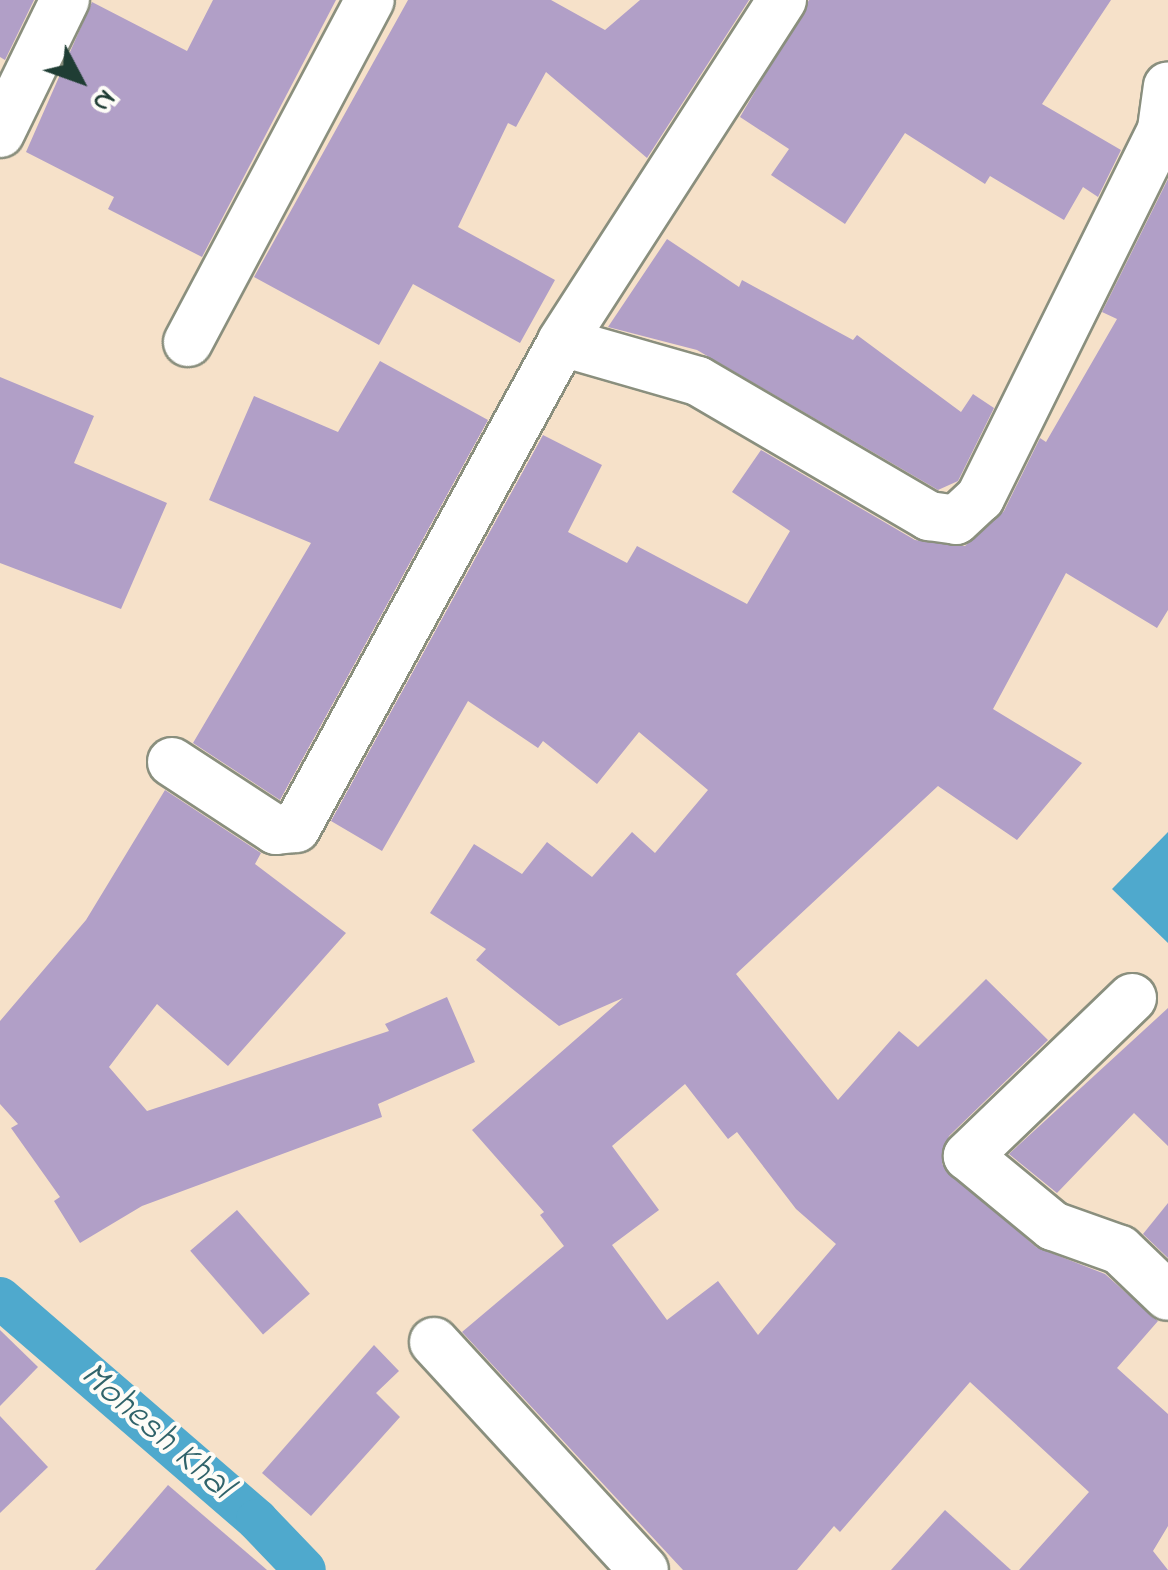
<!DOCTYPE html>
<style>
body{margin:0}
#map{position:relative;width:1168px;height:1570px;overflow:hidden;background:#f6e1c9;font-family:"Indie Flower",sans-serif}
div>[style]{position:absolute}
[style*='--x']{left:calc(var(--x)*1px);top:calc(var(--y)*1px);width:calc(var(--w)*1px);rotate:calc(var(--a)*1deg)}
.water>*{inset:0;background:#4fa9cd}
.canal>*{height:42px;margin:-21px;padding:0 21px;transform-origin:21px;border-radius:21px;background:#4fa9cd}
.building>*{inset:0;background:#b19fc7;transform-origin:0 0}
.roads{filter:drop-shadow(2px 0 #8a8f7e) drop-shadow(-2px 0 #8a8f7e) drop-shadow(0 2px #8a8f7e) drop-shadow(0 -2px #8a8f7e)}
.minor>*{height:48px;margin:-24px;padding:0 24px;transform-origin:24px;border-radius:24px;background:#fff}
span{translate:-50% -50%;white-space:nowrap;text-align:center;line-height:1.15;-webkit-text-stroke:8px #fdfcf7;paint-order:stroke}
.water-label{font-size:38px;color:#30636a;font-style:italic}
.north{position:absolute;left:30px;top:30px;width:100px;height:100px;-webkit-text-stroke:8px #fdfcf7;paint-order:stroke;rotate:131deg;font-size:28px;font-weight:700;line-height:40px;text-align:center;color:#1f3d34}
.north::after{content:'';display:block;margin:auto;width:35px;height:45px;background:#1f3d34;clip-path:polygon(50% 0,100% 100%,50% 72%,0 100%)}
</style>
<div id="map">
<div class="water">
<i style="clip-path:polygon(1168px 832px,1168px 943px,1112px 889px)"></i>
</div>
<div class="canal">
<i style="--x:0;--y:1298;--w:340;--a:40.8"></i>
<i style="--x:257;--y:1520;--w:69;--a:46.2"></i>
</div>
<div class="building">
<i style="clip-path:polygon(0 0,34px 0,5px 60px,0 57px)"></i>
<i style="clip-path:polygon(213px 0,336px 0,202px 257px,108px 209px,114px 197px,26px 152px,92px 2px,187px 51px)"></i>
<i style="clip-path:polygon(408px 0,551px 0,605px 30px,640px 0,749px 0,647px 158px,546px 72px,516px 127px,508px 123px,458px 227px,555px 280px,520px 343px,413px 284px,379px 345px,254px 277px)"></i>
<i style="clip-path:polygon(809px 0,1111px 0,1042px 104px,1121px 150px,1098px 197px,1083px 187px,1064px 220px,990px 176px,985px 184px,905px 133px,845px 224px,771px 175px,789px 149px,740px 117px)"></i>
<i style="clip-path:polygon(evenodd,1168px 179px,1168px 610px,1157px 628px,1066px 573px,993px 709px,1082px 763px,1017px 840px,938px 786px,736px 974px,838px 1100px,899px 1031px,918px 1047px,986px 979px,1048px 1040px,949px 1136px,942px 1164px,1036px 1247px,1105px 1274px,1158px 1321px,1117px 1368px,1168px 1414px,1168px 1526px,1153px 1551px,1168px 1570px,1019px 1570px,1089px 1492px,970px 1382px,840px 1532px,834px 1526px,797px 1570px,683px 1570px,462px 1332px,564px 1246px,540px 1215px,544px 1212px,472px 1130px,623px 998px,559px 1026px,476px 960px,486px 949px,430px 913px,474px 844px,522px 874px,547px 842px,592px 877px,632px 832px,655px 853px,708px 790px,639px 732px,597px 784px,543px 741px,538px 748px,468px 701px,382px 851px,331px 821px,543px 435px,602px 465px,568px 532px,627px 563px,637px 546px,747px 604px,790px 531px,732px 492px,761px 450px,915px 540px,965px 546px,1004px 511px,1040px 438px,1046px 442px,1117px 319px,1102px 312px,1168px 179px,685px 1084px,728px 1139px,737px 1132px,796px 1209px,836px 1244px,758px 1335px,718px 1281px,667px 1320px,612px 1245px,659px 1210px,612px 1146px,685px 1084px)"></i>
<i style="clip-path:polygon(667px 239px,739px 287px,742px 280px,853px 340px,857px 335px,961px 412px,973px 394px,994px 408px,958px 481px,938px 490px,697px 350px,608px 327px)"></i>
<i style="clip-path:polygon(380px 361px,488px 420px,280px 800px,193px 743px,311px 543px,209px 500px,254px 396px,338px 432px)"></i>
<i style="clip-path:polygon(0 377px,94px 416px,74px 463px,167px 503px,121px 609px,0 563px)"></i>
<i style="clip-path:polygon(165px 790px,261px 853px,255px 864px,346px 933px,228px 1066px,157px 1004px,109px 1067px,147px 1111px,389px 1031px,385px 1024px,447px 997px,475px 1062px,378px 1104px,382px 1117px,142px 1206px,80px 1243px,54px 1201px,60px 1197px,11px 1128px,18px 1124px,0 1104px,0 1021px,86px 920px)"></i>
<i style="clip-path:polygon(1168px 1008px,1168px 1146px,1134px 1113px,1057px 1193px,1009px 1154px)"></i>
<i style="clip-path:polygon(1168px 1203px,1168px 1258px,1143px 1234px)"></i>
<i style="left:237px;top:1210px;width:111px;height:62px;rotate:49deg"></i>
<i style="clip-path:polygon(0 1330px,38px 1367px,0 1406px)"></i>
<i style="clip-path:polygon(374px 1345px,399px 1371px,376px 1393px,400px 1417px,311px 1516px,262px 1473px)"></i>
<i style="clip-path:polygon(0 1416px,48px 1467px,0 1513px)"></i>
<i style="clip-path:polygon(168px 1485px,267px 1570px,95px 1570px)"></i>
<i style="clip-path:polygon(945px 1510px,1011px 1570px,891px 1570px)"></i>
</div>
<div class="roads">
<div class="minor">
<i style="--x:782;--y:0;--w:407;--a:122.8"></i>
<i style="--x:562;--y:342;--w:141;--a:16"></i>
<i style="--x:698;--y:381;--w:268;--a:30.3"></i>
<i style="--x:929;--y:516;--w:27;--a:8"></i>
<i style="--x:956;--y:520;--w:33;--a:-43"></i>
<i style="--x:980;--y:498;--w:411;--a:-63.7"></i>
<i style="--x:1162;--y:129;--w:43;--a:-82.1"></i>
<i style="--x:0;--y:133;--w:148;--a:-64"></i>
<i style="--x:188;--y:342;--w:387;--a:-62"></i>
<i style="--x:172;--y:762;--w:124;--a:33.2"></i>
<i style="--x:276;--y:830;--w:20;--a:-6"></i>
<i style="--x:296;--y:828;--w:554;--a:-61.31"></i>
<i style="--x:1132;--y:998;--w:228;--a:136.1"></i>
<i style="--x:968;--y:1156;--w:110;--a:39.5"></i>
<i style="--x:1053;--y:1226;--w:71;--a:19.7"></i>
<i style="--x:1120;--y:1250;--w:66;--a:43.8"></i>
<i style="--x:434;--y:1342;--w:310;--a:47.4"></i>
</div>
</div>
<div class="water-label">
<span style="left:155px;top:1432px;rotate:41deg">Mohesh Khal</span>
</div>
<div class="north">N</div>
</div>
